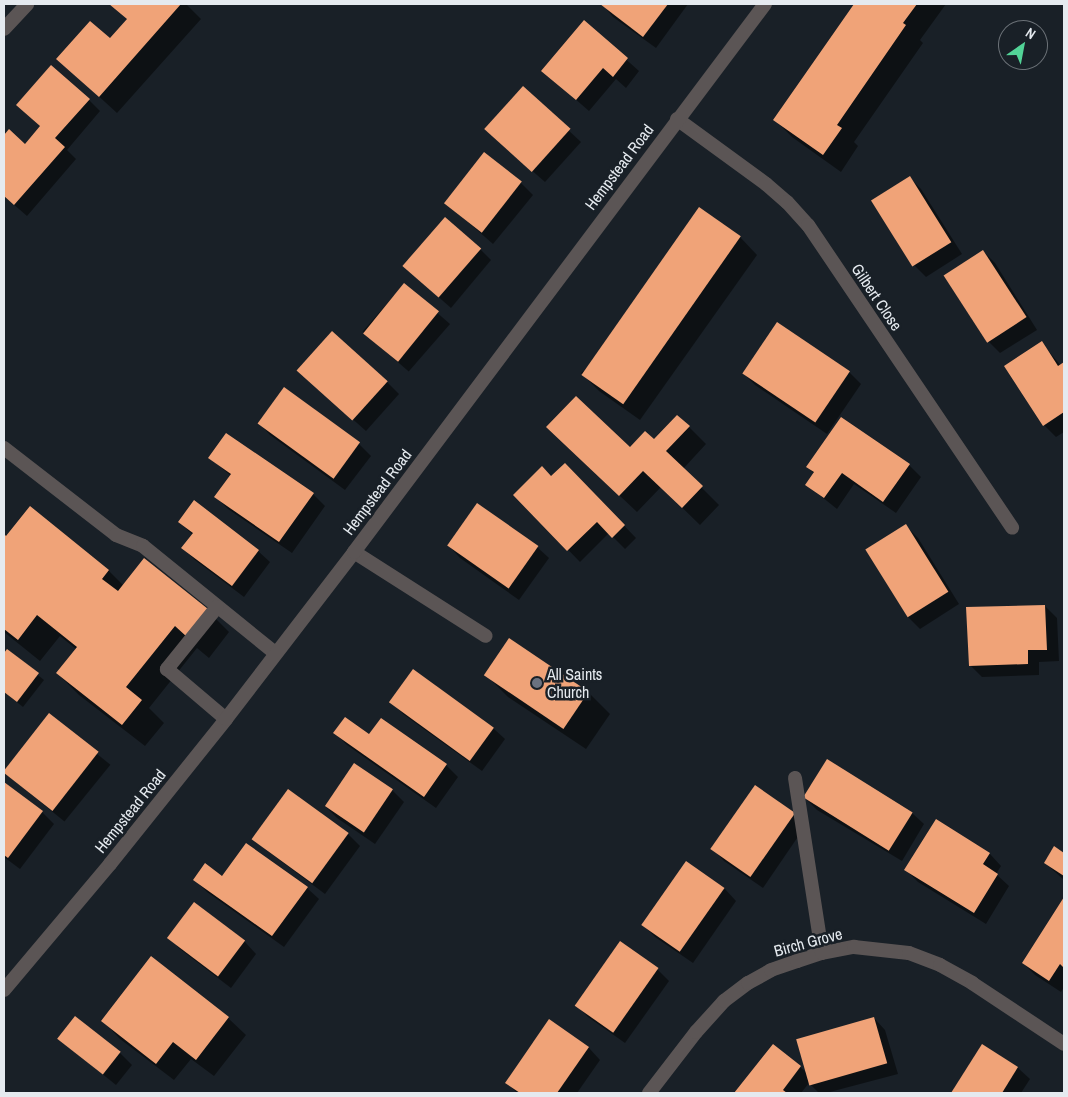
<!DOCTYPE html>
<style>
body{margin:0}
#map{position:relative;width:1068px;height:1097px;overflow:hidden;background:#192027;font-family:"Archivo Narrow",sans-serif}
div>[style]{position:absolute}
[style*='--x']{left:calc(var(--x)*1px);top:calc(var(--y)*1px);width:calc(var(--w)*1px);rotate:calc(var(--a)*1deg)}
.shadow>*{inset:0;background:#0007;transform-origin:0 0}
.building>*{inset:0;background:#f0a378;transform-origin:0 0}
.service>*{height:14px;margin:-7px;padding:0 7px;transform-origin:7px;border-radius:7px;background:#5b5555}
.minor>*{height:14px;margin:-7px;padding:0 7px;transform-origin:7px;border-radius:7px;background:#5b5555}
.dots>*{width:14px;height:14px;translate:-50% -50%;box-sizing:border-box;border:2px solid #192027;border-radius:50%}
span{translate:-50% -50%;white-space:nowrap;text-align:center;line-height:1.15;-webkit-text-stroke:5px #192027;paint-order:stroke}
.street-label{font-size:16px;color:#e5eaef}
.poi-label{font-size:16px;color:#e5eaef}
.left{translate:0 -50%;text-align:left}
.frame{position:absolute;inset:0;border:5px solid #e5eaef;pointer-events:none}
.north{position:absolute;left:998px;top:20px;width:50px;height:50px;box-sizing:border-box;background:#192027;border:1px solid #6b7177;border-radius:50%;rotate:33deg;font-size:14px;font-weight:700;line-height:20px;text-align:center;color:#e5eaef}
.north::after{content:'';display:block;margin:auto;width:18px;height:22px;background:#52d397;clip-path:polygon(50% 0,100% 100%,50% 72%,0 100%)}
</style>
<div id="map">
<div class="shadow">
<i style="clip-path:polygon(111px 4px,186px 4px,201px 19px,117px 113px,58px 59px,110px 40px,128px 20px)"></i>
<i style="clip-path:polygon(602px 4px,688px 4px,656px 48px,613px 17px)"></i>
<i style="clip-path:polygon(856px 4px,946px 4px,920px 40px,923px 43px,854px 142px,858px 146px,841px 172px,792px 137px,775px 120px)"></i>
<i style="clip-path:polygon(584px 22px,639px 71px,626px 88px,616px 79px,589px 111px,543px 71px)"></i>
<i style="clip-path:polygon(523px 88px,581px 142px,545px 182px,498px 141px)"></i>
<i style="clip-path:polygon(89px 100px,100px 111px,67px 150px,76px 159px,27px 216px,4px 196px,4px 137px,9px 131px,25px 146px,41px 127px,29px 116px)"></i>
<i style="clip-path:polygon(910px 178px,921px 189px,962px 254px,926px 277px,914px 265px)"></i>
<i style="clip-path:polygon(521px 183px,533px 195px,493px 244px,445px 202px)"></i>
<i style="clip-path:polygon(740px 237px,757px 255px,640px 420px,599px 391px,581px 373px)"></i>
<i style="clip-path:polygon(480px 249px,491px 260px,451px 308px,417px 278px)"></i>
<i style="clip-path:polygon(983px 251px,995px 263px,1037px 330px,1000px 353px,988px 341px)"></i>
<i style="left:404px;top:284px;width:61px;height:63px;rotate:41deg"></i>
<i style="clip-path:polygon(1042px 343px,1061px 366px,1064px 363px,1064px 432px,1056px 437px,1044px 425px)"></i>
<i style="clip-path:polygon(849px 372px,861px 384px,827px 434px,755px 385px,743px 373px)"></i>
<i style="clip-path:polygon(311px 382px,387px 382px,399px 394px,366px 431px)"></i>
<i style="clip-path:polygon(259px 423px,359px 444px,371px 456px,345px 490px,270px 435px)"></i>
<i style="clip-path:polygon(689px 427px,706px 444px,683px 469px,719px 505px,700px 525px,661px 487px,637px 512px,565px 444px,630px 449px)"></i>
<i style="clip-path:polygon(210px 458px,313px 494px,325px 506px,292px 553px,228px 509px,216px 497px,231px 476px)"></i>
<i style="clip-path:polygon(565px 464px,636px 538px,625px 549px,609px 533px,580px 562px,515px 495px,551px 478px)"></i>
<i style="clip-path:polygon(909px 465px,921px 477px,896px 513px,854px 484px,837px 509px,807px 485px,814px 474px,808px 467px)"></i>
<i style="clip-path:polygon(30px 508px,109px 571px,124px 586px,207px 610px,229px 632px,209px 658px,197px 648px,149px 708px,164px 723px,145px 746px,79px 695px,57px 673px,76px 649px,60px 636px,40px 661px,4px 632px,4px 535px,7px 538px)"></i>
<i style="clip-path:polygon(179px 522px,258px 551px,270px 562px,244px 597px,195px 560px,183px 548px,193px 535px)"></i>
<i style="clip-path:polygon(906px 526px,918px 538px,959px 604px,920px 629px,908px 617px,867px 550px)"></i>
<i style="clip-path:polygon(449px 546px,537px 547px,549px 558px,519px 600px,460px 558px)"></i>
<i style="clip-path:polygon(1045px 606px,1057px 618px,1059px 661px,1039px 662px,1039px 675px,982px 677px,970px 665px)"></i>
<i style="clip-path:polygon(7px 650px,44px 680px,23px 707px,4px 692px,4px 655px)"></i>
<i style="clip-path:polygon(486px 675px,588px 692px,610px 714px,586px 749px,508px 697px)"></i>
<i style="clip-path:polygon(391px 702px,493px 728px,505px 739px,482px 771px,403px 714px)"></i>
<i style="left:49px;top:715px;width:79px;height:73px;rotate:39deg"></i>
<i style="clip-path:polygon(381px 719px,446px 765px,458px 777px,436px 808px,347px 745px,335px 733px,369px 736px)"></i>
<i style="clip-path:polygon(355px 764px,392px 790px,404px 802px,375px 844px,337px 818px,325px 806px)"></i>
<i style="clip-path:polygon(4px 784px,42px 812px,54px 824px,20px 869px,4px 857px)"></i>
<i style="clip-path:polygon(289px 791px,348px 834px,360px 846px,325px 894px,266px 850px,254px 838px)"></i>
<i style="clip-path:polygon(805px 798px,912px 813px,924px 824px,902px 861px,817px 810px)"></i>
<i style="clip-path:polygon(794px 814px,806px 825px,763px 888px,724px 861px,713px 849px)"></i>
<i style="clip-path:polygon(937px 821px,990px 854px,1001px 866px,996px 874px,1009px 886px,986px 924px,918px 882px,906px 870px)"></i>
<i style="clip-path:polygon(1054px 848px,1064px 854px,1064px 880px,1045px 863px)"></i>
<i style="clip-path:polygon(686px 863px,725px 889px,736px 901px,693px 963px,655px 937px,643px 925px)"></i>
<i style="clip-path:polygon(222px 878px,307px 888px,319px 899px,284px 947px,207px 892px,195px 880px)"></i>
<i style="clip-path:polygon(1064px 899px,1064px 987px,1061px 992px,1035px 975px,1023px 963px)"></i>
<i style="clip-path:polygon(194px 904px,245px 942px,256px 954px,231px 988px,180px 949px,168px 937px)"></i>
<i style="clip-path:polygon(657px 969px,669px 981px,625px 1043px,588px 1017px,576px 1005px)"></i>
<i style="clip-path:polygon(228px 1018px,246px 1035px,214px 1076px,191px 1059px,174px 1080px,120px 1039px,103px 1021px)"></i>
<i style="clip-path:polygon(874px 1018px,885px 1030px,898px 1074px,826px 1093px,819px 1093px,809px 1083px,801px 1093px,736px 1093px,774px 1046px,806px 1072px)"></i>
<i style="clip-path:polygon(549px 1021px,589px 1048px,600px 1060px,577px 1093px,517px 1093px,507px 1083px)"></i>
<i style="clip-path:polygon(59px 1039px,120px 1053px,132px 1065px,116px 1085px)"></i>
<i style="clip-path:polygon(982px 1045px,1018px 1068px,1030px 1079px,1021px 1093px,952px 1093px)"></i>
</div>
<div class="building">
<i style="clip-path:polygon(109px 4px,181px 4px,99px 97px,56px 59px,90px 21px,110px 38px,127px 19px)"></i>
<i style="clip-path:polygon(600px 4px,668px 4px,643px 37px)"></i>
<i style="clip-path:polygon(854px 4px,917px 4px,903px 23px,906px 25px,837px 125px,842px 128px,823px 155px,773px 120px)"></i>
<i style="clip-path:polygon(584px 20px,628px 58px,613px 77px,603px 68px,576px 100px,541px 71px)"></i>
<i style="clip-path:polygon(51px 65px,90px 99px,55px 138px,65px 147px,14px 205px,4px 196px,4px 135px,9px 129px,25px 144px,40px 126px,16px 105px)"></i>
<i style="left:523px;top:86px;width:64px;height:58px;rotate:42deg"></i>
<i style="left:484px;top:152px;width:48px;height:65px;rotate:38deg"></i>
<i style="left:910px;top:176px;width:78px;height:46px;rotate:58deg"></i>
<i style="left:699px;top:207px;width:51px;height:205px;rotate:35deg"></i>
<i style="left:445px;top:217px;width:48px;height:65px;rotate:41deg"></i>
<i style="left:983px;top:250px;width:80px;height:47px;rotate:57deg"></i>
<i style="left:404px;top:283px;width:45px;height:65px;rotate:39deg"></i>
<i style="left:777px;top:322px;width:88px;height:62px;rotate:34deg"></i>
<i style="left:332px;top:331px;width:75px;height:53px;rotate:42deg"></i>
<i style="clip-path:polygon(1042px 341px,1058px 366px,1064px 362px,1064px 412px,1043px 426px,1004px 366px)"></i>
<i style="left:284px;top:387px;width:94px;height:45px;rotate:36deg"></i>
<i style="clip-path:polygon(576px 396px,630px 447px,645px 431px,654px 439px,677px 415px,690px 426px,666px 451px,703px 486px,682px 508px,643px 471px,619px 496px,546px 427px)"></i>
<i style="clip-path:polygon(841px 417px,910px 464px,883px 502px,842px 473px,824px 498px,805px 485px,814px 472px,806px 467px)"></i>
<i style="clip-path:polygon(226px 433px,314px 493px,279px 542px,214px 497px,231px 474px,208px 458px)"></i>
<i style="clip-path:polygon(565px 463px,625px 525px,612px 538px,597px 522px,567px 551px,513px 495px,542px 466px,551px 476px)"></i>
<i style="clip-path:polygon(194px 500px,259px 550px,232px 586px,181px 548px,193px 533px,178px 522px)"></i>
<i style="left:477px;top:503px;width:75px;height:52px;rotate:35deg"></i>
<i style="clip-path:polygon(30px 506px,109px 570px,102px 579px,118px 591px,144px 558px,208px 609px,187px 637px,175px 626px,126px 687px,142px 700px,122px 725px,56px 673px,77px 647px,37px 615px,18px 640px,4px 629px,4px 534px,6px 536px)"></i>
<i style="left:906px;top:524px;width:80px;height:48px;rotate:58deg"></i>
<i style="clip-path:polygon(1045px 605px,1047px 650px,1028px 650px,1028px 664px,969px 666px,966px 607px)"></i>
<i style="left:509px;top:638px;width:96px;height:45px;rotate:34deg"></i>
<i style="clip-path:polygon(7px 649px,39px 673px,17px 702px,4px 692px,4px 653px)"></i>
<i style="left:413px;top:669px;width:100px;height:41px;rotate:36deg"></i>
<i style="left:49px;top:713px;width:63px;height:75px;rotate:38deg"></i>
<i style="clip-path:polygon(345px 717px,369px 734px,381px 718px,447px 764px,424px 797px,333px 733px)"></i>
<i style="left:827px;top:759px;width:101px;height:45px;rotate:32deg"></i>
<i style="left:354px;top:763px;width:47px;height:52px;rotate:34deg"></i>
<i style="clip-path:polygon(4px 782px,43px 811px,8px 858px,4px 855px)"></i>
<i style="left:755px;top:785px;width:49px;height:78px;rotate:35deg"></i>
<i style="left:288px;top:789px;width:75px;height:62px;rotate:36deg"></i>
<i style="clip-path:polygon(936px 819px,990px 853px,983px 864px,998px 874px,974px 913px,904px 870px)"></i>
<i style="clip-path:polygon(246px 843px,308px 887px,272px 936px,193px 880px,205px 863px,222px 876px)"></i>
<i style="clip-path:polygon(1054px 846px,1064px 853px,1064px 876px,1044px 863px)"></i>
<i style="left:686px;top:861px;width:47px;height:78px;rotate:35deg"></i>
<i style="clip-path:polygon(1064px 897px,1064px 968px,1060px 964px,1049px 981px,1022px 963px)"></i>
<i style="left:194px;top:902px;width:64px;height:45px;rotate:37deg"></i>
<i style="left:620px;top:941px;width:47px;height:79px;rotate:35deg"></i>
<i style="clip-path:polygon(151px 956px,229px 1017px,196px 1060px,173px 1042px,156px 1064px,101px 1021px)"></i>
<i style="left:75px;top:1016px;width:58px;height:29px;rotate:38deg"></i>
<i style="left:874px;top:1017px;width:48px;height:81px;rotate:74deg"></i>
<i style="clip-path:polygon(549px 1019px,589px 1047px,557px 1093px,520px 1093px,505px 1083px)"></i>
<i style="clip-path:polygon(773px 1044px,801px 1066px,783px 1090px,787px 1093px,734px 1093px)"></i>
<i style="clip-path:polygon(982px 1044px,1018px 1067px,1002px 1093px,951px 1093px)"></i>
</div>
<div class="service">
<i style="--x:4;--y:448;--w:142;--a:37.8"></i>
<i style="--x:116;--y:535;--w:29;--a:22"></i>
<i style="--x:143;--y:546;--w:170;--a:39"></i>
<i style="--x:354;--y:552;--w:156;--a:32.5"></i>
<i style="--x:217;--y:607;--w:80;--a:128.9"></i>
<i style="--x:167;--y:669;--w:77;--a:40.3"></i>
<i style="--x:795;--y:778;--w:177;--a:81.2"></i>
</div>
<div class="minor">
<i style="--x:4;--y:29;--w:34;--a:-47"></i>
<i style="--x:677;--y:119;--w:110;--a:36.1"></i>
<i style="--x:766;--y:184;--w:28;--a:41"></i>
<i style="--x:787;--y:202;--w:31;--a:48"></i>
<i style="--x:808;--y:225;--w:365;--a:56"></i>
<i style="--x:4;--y:990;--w:165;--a:-49.9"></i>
<i style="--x:110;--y:864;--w:186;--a:-51.3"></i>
<i style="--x:226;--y:719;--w:210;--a:-52.5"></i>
<i style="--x:354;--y:552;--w:685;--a:-53.13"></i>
<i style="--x:649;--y:1093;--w:77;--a:-52.4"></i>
<i style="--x:696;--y:1032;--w:42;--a:-47.9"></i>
<i style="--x:724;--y:1001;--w:30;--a:-37"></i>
<i style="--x:748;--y:983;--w:26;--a:-29"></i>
<i style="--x:771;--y:970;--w:28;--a:-19"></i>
<i style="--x:797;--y:961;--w:26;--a:-18"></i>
<i style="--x:822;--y:953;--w:33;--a:-11"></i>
<i style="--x:854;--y:947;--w:55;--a:6.2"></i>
<i style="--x:909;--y:953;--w:33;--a:21"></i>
<i style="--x:940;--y:965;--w:37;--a:29"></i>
<i style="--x:972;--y:983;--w:110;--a:33.5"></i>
</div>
<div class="dots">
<i style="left:537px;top:683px;background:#6b7280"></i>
</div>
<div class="street-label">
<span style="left:619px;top:167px;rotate:-53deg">Hempstead Road</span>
<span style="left:877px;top:297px;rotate:56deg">Gilbert Close</span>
<span style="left:377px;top:492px;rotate:-53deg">Hempstead Road</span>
<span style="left:130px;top:811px;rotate:-51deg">Hempstead Road</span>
<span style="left:808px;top:942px;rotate:-15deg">Birch Grove</span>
</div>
<div class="poi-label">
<span class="left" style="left:547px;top:683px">All Saints<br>Church</span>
</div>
<div class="frame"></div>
<div class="north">N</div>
</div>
